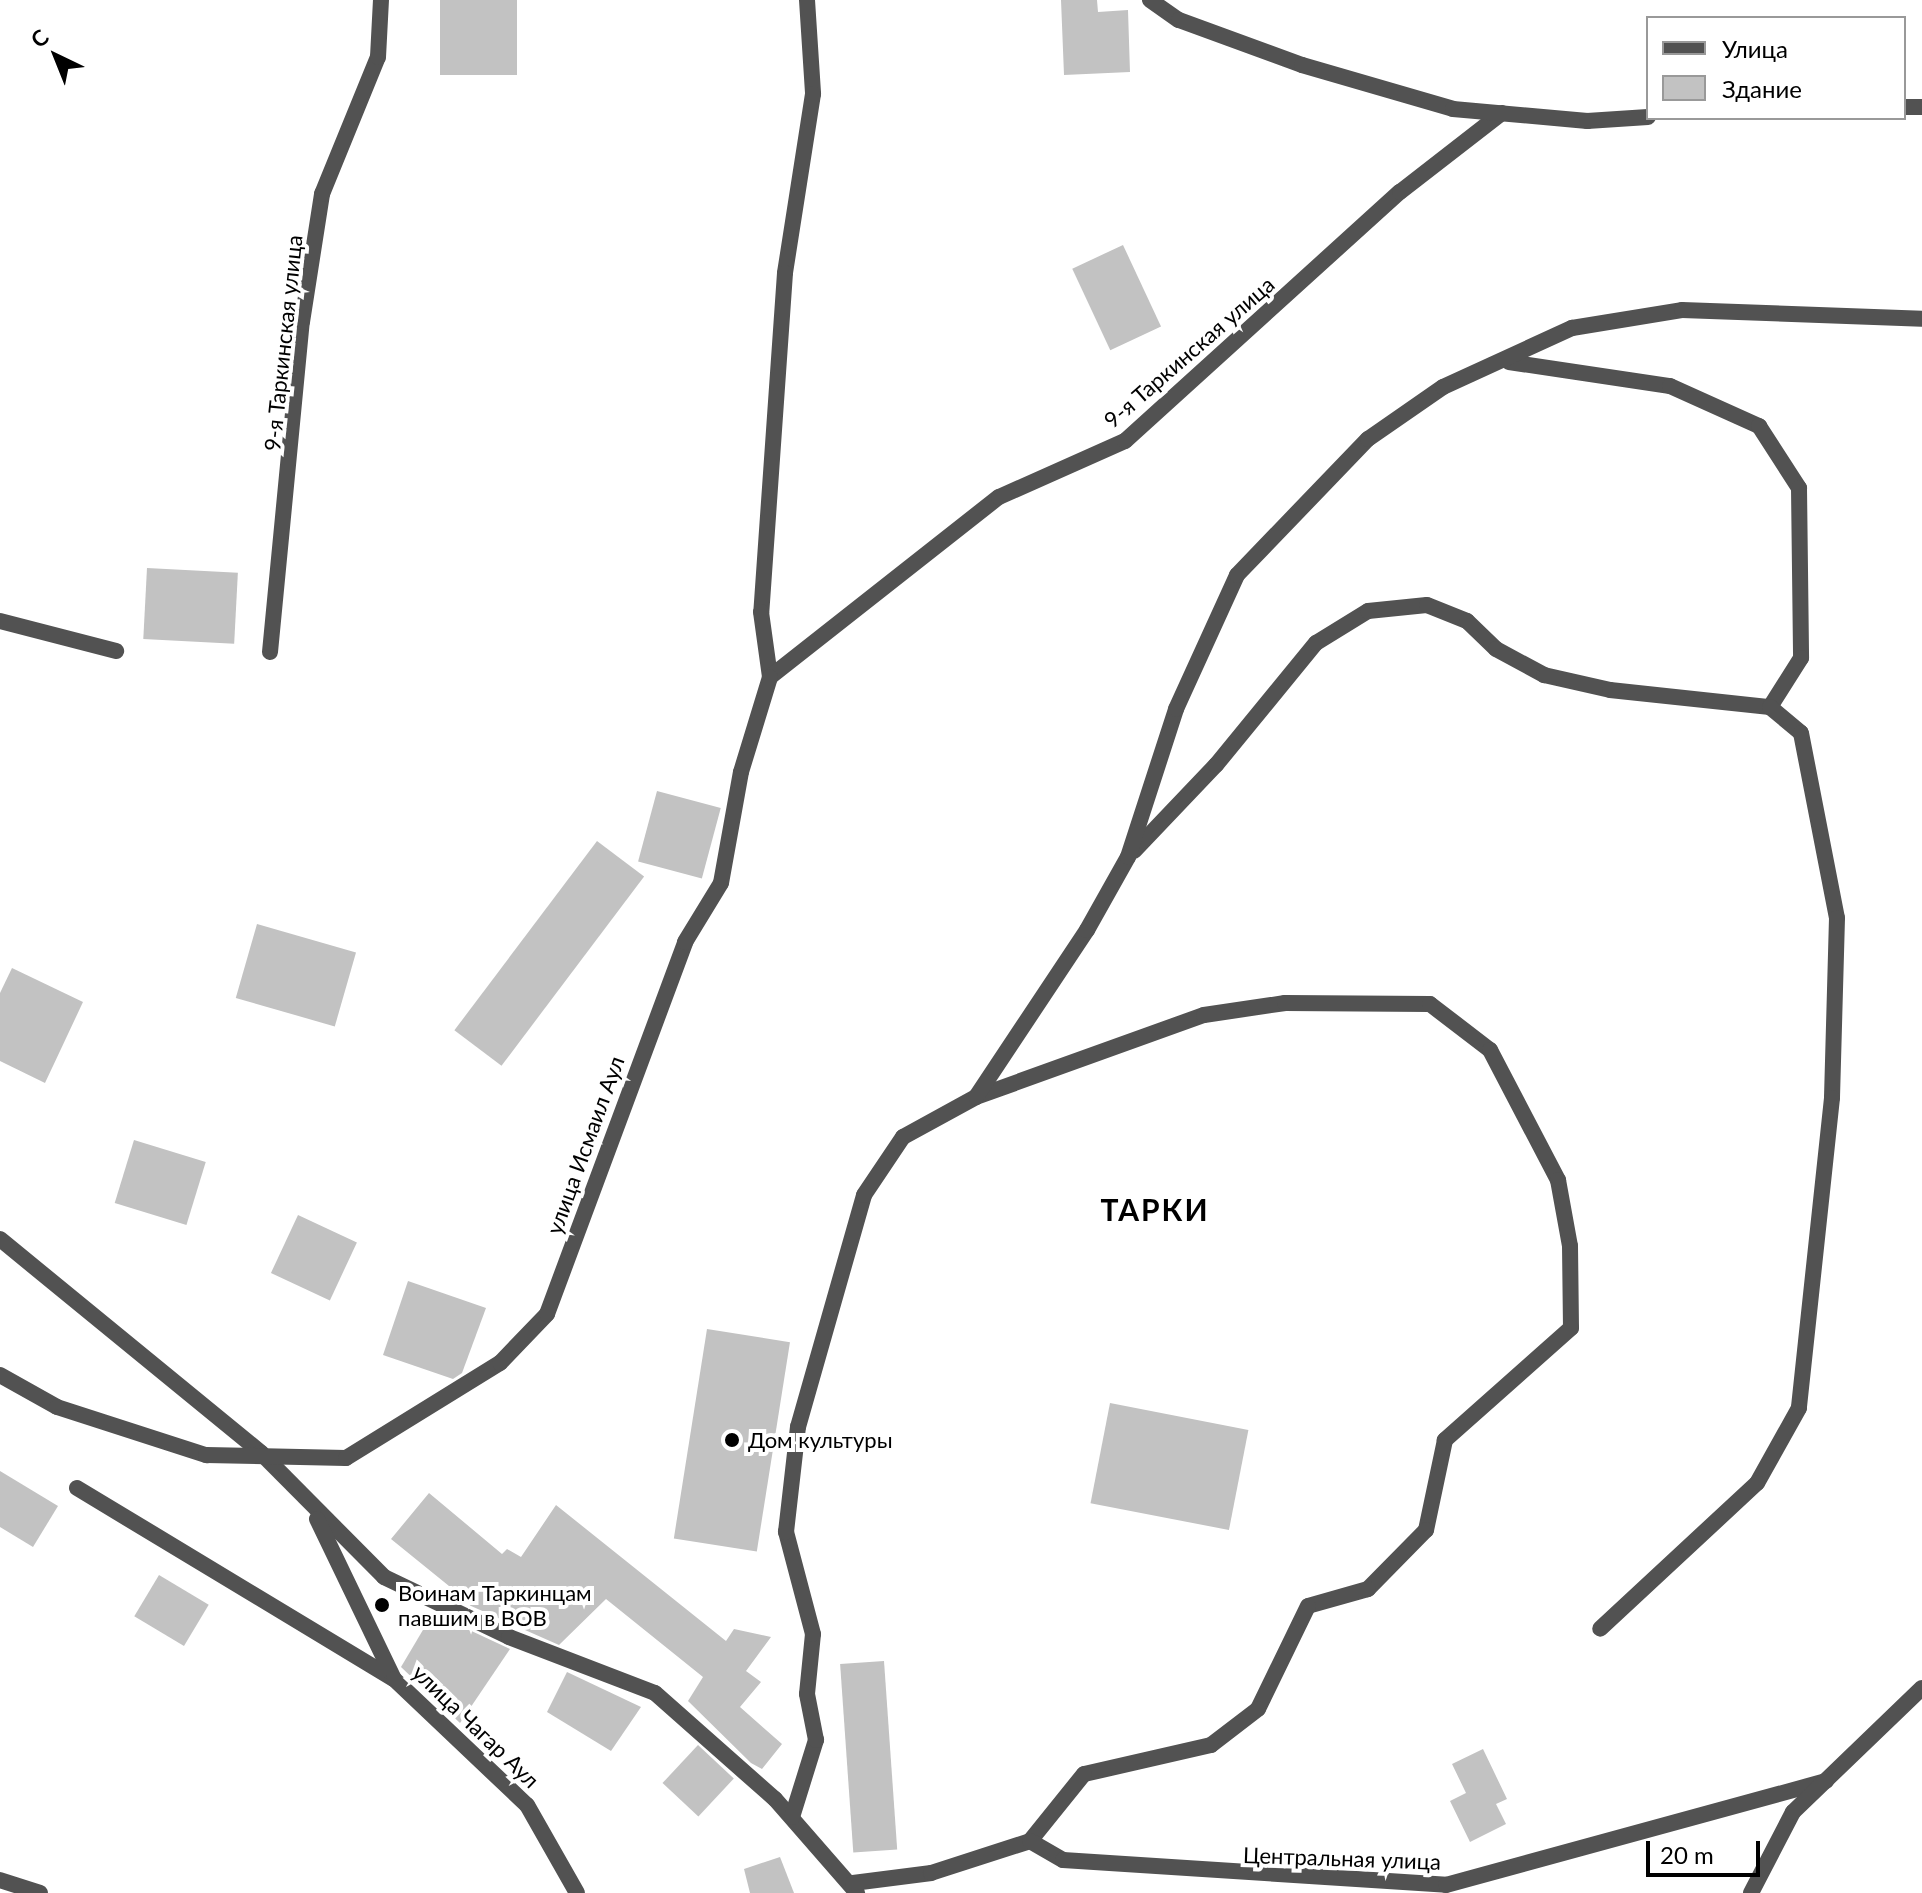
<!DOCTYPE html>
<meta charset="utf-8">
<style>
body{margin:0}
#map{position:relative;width:1922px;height:1893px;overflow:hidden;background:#fff;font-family:Lato,sans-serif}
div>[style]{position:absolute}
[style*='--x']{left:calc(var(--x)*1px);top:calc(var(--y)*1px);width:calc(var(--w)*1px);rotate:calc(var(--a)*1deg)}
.building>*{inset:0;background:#c2c2c2;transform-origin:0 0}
.street>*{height:16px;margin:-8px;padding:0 8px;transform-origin:8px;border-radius:8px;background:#525252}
.dots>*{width:22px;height:22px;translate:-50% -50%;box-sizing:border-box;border:4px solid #fff;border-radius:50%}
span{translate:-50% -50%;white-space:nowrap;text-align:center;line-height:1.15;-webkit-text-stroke:8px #fff;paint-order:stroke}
.street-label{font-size:22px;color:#000}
.poi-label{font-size:22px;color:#000}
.left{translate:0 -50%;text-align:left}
.district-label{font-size:30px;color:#000;font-weight:700;letter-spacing:2px}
.legend{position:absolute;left:1646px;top:16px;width:260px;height:104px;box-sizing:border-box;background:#fff;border:2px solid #999;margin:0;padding:10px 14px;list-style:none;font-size:24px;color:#000}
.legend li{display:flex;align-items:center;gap:16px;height:40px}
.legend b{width:40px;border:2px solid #999}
.north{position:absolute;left:16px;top:16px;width:80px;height:80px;-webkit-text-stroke:6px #fff;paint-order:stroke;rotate:317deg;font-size:22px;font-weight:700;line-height:32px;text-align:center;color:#000}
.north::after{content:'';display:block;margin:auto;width:28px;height:36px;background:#000;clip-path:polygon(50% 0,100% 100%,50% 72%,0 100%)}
.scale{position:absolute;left:1646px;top:1841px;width:114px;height:36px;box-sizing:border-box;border:4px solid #000;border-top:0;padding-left:10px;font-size:24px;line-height:28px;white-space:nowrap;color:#000;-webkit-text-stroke:6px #fff;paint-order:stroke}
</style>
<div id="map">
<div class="building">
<i style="left:440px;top:0;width:77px;height:75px"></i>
<i style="clip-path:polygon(1061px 0,1097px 0,1098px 12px,1128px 10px,1130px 72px,1064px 75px)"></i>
<i style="left:1123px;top:245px;width:90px;height:56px;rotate:65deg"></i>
<i style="left:147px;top:568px;width:91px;height:71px;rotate:3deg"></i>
<i style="left:657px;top:791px;width:66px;height:73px;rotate:15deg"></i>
<i style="left:597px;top:841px;width:59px;height:237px;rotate:37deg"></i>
<i style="left:257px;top:924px;width:103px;height:77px;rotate:16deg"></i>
<i style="clip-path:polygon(12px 968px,83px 1002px,45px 1083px,0 1061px,0 993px)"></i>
<i style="left:134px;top:1140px;width:75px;height:66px;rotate:17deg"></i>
<i style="left:298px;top:1215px;width:65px;height:64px;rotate:25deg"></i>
<i style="clip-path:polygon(408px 1281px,486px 1308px,462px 1373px,453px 1379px,383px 1355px)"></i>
<i style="left:707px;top:1329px;width:84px;height:212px;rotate:9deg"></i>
<i style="left:1110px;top:1403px;width:141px;height:102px;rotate:11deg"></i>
<i style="clip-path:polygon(0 1471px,58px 1506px,33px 1547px,0 1527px)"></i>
<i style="clip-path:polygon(429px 1493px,502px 1554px,507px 1549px,521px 1557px,556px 1505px,726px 1641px,734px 1629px,771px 1637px,746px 1671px,761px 1682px,740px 1707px,782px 1744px,762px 1769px,751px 1763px,688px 1701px,703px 1677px,606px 1599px,559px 1645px,444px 1594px,449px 1586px,391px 1539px)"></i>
<i style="left:159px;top:1575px;width:58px;height:48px;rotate:31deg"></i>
<i style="clip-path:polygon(433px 1613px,510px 1649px,460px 1723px,401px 1667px)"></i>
<i style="left:884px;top:1661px;width:189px;height:44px;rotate:86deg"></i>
<i style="clip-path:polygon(567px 1672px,641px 1707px,611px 1751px,547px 1712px)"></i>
<i style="left:698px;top:1745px;width:49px;height:52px;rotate:43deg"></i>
<i style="clip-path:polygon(1483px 1749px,1507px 1799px,1496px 1804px,1506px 1824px,1470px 1842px,1450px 1801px,1466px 1793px,1452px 1764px)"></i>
<i style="clip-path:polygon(780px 1857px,794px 1893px,750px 1893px,744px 1869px)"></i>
</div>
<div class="street">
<i style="--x:807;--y:0;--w:94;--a:86.3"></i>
<i style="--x:813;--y:94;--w:181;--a:98.9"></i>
<i style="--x:785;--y:273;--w:340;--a:94"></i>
<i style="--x:761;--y:612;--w:66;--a:82.1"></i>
<i style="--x:770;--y:677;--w:291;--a:-38.2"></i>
<i style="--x:999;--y:497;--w:138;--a:-24"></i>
<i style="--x:1125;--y:441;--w:371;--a:-42.2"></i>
<i style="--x:1400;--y:192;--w:129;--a:-37.8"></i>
<i style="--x:1150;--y:0;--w:35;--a:35"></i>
<i style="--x:1179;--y:20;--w:131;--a:20.1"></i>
<i style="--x:1302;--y:65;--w:157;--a:16.2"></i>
<i style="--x:1453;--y:109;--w:135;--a:5.1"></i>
<i style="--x:1587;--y:121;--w:61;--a:-3.8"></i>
<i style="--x:1904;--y:107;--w:18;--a:0"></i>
<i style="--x:1509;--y:362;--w:163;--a:8.5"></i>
<i style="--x:1670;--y:386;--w:98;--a:24.2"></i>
<i style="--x:1759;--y:426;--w:74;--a:57.2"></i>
<i style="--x:1799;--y:488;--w:170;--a:89.3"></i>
<i style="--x:1801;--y:658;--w:58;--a:122.3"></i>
<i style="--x:0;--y:621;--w:120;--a:14.5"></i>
<i style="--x:270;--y:652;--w:332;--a:-84.5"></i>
<i style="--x:302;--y:322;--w:130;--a:-81.1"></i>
<i style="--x:322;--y:194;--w:148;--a:-67.8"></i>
<i style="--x:378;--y:57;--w:57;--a:-87"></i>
<i style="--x:1134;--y:851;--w:119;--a:-46.4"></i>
<i style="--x:1216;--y:765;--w:158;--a:-50.7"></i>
<i style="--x:1316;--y:643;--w:61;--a:-31.6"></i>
<i style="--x:1368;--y:611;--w:59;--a:-5.8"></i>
<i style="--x:1427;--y:605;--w:43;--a:21.8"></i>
<i style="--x:1467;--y:621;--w:40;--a:44"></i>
<i style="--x:1496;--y:649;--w:55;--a:28.4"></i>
<i style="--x:1544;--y:675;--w:68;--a:12.8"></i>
<i style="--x:1610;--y:690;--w:161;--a:6.1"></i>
<i style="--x:1770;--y:707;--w:40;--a:40"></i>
<i style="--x:1801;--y:733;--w:188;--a:79"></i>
<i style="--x:1837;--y:918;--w:180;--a:91.6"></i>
<i style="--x:1832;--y:1098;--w:312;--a:96.1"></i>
<i style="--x:1799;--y:1408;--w:86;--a:119.2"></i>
<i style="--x:1757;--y:1483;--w:214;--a:137.1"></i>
<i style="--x:976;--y:1097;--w:242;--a:-19.8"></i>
<i style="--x:1204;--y:1015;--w:82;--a:-8.4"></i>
<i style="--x:1285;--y:1003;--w:145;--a:0.4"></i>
<i style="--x:1430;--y:1004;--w:76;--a:37.5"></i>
<i style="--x:1490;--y:1050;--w:147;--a:62.4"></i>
<i style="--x:1558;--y:1180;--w:67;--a:79.7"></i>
<i style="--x:1570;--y:1246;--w:82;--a:89.3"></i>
<i style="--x:1571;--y:1328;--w:169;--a:138.4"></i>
<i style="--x:1445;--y:1440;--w:92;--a:101.9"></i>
<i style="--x:1426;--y:1530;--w:83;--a:134.5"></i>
<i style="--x:1368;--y:1589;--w:62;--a:164.2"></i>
<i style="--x:1308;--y:1606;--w:114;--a:115.9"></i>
<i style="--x:1258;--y:1709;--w:59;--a:142.5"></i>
<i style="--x:1211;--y:1745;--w:130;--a:167.1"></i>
<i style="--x:1084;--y:1774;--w:86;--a:128.9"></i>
<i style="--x:0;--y:1239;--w:338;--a:39.3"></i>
<i style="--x:261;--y:1453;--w:175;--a:45.2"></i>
<i style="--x:384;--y:1577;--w:139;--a:25.6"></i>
<i style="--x:509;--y:1637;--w:156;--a:21"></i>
<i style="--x:655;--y:1693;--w:160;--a:41.5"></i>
<i style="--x:775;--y:1799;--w:125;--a:48.9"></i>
<i style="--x:0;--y:1375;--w:65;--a:29.3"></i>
<i style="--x:57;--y:1407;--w:157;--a:17.9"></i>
<i style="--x:206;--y:1455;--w:140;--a:1.2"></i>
<i style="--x:346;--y:1458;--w:181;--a:-31.7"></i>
<i style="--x:500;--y:1363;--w:68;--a:-46.2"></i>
<i style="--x:547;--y:1314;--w:397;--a:-69.6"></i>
<i style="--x:685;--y:942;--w:69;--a:-58.6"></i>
<i style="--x:721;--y:883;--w:113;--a:-79.8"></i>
<i style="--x:741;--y:772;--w:99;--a:-73"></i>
<i style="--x:77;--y:1488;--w:368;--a:31.1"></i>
<i style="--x:317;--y:1519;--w:178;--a:64.3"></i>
<i style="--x:394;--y:1679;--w:183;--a:43.5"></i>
<i style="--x:527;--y:1805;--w:101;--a:60.4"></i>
<i style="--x:792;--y:1817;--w:81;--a:-72.7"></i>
<i style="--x:816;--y:1740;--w:47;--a:-101.1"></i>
<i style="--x:807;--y:1694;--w:60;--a:-84.3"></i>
<i style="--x:813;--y:1634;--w:106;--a:-104.8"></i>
<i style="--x:786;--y:1532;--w:106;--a:-83.5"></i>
<i style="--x:798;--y:1427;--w:241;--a:-74.1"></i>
<i style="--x:864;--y:1195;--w:70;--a:-56.1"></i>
<i style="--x:903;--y:1137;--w:83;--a:-28.7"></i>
<i style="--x:976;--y:1097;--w:201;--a:-56.4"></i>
<i style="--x:1087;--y:930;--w:84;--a:-60.7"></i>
<i style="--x:1128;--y:857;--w:156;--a:-72"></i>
<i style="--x:1176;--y:709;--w:147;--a:-65.5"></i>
<i style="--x:1237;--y:575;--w:189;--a:-46.1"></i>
<i style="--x:1368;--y:439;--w:91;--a:-34.7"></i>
<i style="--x:1443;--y:387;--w:142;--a:-24.6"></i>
<i style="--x:1572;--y:328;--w:111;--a:-9.3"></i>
<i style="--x:1682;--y:310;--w:240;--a:2.1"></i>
<i style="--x:0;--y:1880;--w:42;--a:18"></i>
<i style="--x:853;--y:1883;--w:79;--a:-7.3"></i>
<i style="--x:931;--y:1873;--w:104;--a:-17.9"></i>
<i style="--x:1030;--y:1841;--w:38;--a:30"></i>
<i style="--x:1063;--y:1860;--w:384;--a:3.7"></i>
<i style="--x:1446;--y:1885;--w:394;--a:-15.3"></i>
<i style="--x:1751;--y:1893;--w:91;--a:-62.6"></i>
<i style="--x:1793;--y:1812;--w:179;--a:-43.9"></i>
</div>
<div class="dots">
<i style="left:732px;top:1440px;background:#000"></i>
<i style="left:382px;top:1605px;background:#000"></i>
</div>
<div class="street-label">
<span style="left:283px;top:343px;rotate:-84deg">9-я Таркинская улица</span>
<span style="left:1189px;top:352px;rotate:-41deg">9-я Таркинская улица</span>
<span style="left:585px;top:1145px;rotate:-70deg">улица Исмаил Аул</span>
<span style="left:476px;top:1726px;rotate:44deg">улица Чагар Аул</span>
<span style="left:1342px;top:1858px;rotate:2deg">Центральная улица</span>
</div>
<div class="poi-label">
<span class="left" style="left:748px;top:1440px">Дом культуры</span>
<span class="left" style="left:398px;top:1605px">Воинам Таркинцам<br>павшим в ВОВ</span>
</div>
<div class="district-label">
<span style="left:1155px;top:1209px">ТАРКИ</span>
</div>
<ul class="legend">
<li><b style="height:10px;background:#525252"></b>Улица</li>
<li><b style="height:22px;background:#c2c2c2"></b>Здание</li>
</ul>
<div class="north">С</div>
<div class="scale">20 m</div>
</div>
